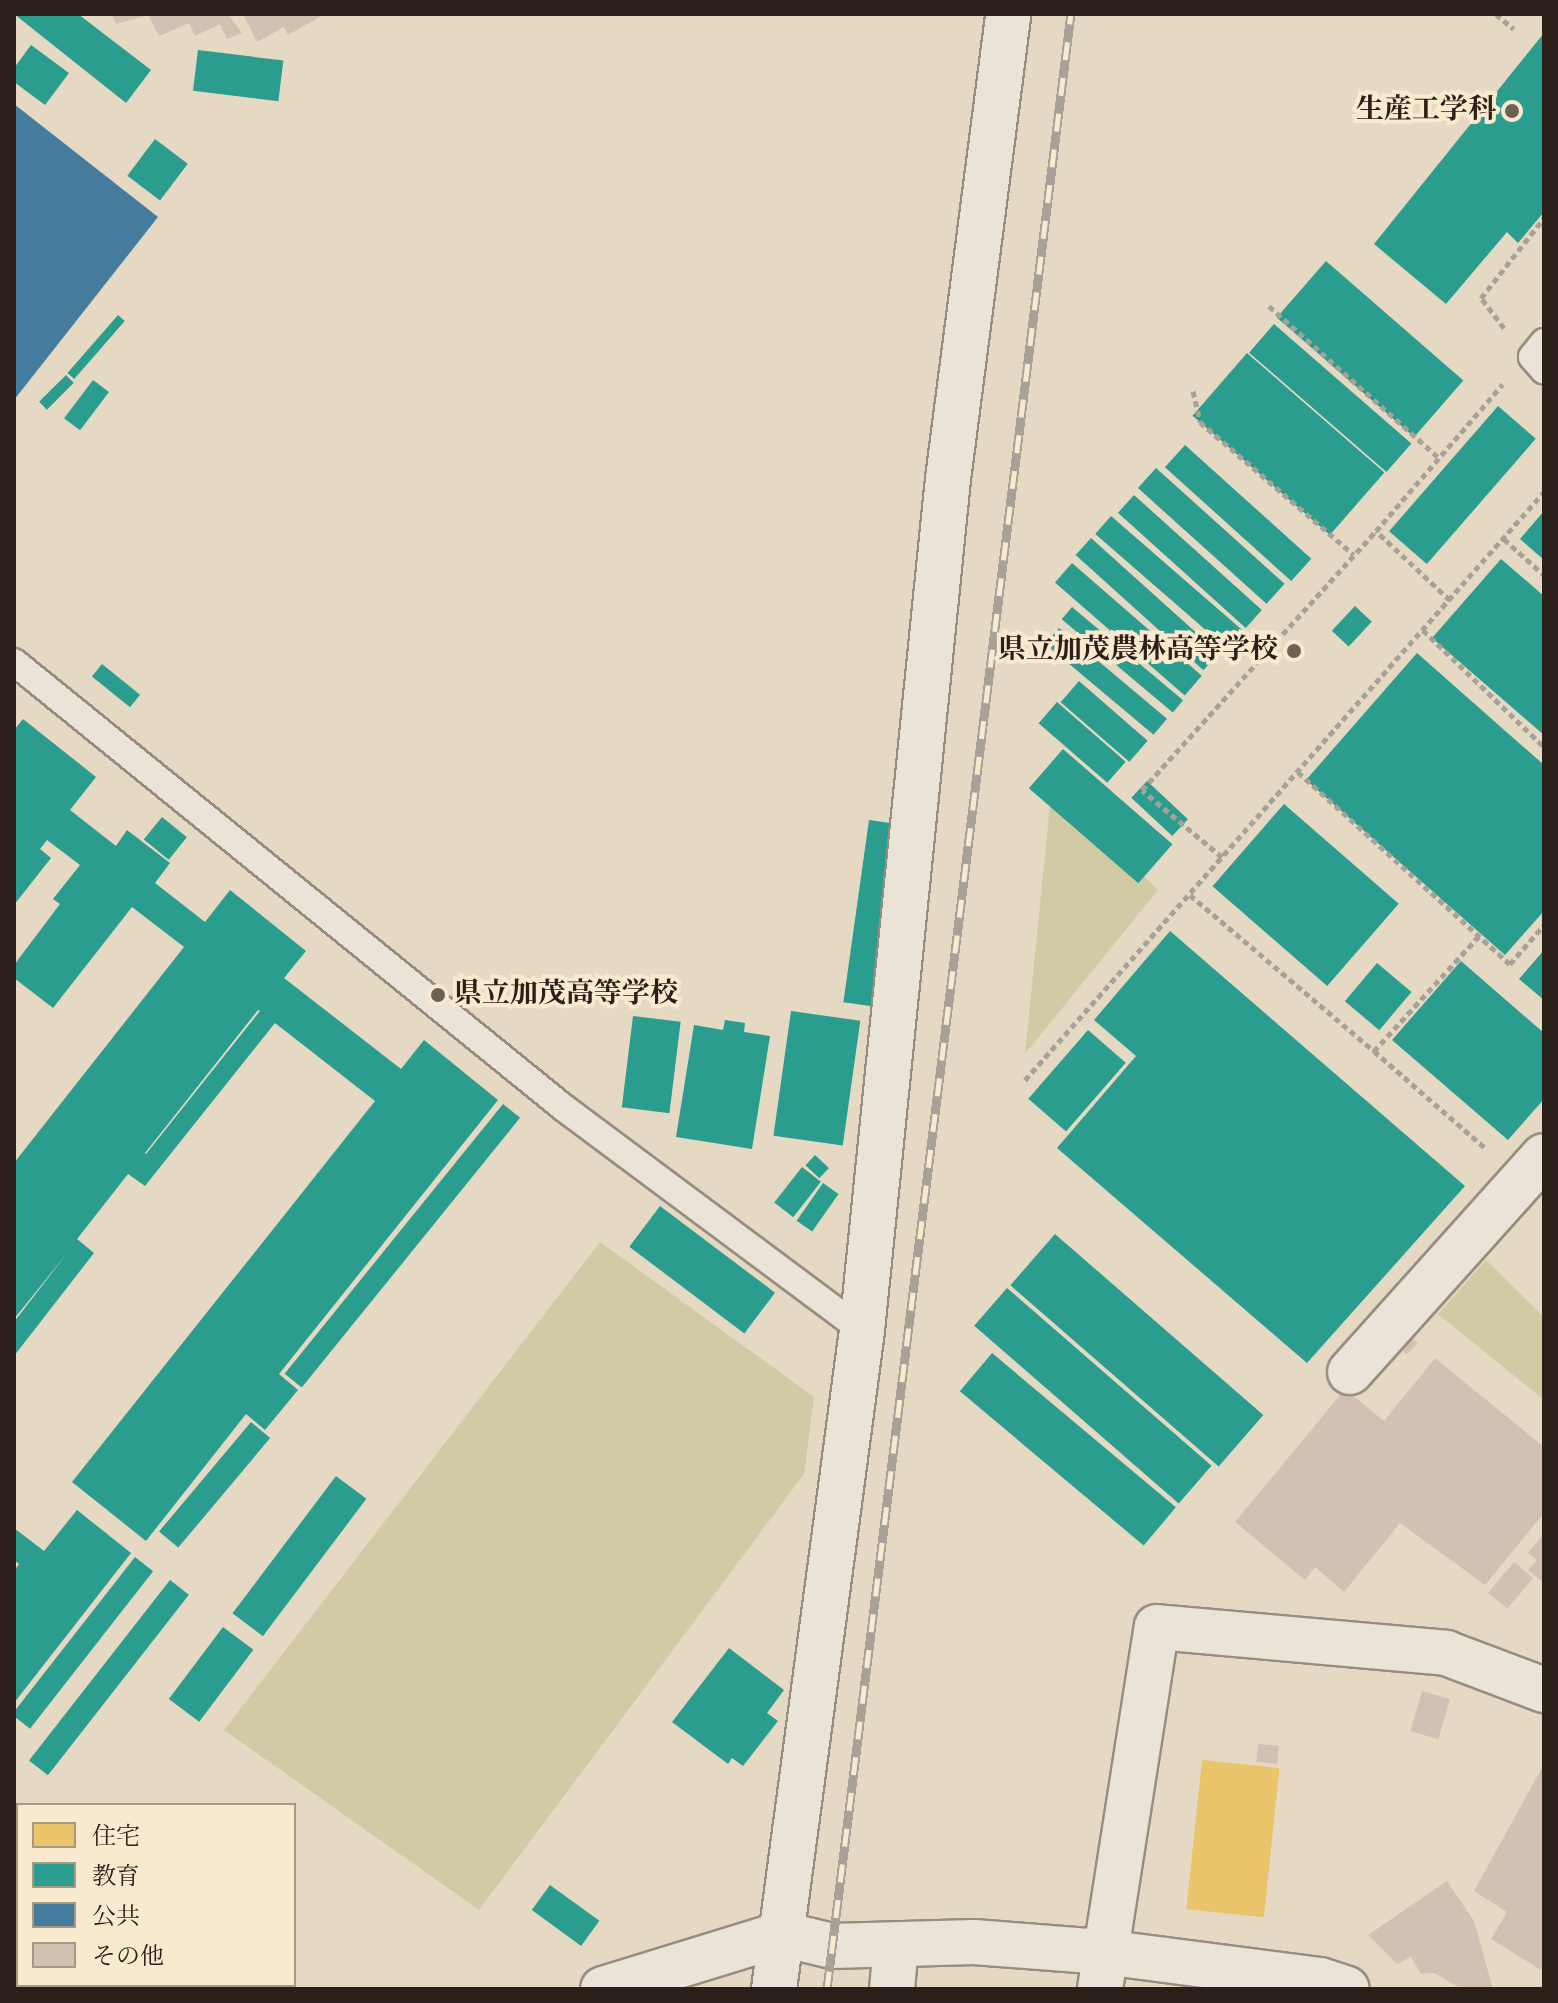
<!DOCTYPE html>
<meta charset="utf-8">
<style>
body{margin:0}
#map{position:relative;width:1558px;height:2003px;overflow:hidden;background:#e6d9c3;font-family:Vollkorn,"Noto Serif JP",serif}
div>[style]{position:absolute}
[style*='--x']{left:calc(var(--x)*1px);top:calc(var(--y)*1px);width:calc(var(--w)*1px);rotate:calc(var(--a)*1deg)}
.green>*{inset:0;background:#d0cba4}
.homes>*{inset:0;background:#e9c46a;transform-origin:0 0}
.schools>*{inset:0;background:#2a9d8f;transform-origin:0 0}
.public>*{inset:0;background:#457b9d}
.building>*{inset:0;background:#d2c1b3;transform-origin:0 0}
.path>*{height:5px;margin-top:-2.5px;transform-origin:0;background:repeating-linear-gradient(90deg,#a7a198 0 6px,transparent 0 10px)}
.roads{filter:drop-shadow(2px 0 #968d80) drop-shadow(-2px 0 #968d80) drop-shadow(0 2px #968d80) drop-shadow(0 -2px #968d80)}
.service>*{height:26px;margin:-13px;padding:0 13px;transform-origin:13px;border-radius:13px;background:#eae3d8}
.minor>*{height:44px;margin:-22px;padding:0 22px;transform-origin:22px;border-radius:22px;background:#eae3d8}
.rail>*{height:9px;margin-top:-4.5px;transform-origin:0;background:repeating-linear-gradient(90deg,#f8e9cf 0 18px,#a7a198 0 36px);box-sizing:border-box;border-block:2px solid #a7a198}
.dots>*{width:22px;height:22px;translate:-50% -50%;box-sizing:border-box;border:4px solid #f8e9cf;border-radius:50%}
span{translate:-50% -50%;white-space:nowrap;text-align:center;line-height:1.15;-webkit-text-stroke:8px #f8e9cf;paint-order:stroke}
.poi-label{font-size:28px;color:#2b2019;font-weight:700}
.right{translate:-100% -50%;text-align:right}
.left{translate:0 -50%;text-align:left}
.frame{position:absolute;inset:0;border:16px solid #2b2019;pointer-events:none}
.legend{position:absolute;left:16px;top:1803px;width:280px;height:184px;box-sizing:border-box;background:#f8e9cf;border:2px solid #a69986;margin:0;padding:10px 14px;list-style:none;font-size:24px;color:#2b2019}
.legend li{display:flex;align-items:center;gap:16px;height:40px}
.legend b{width:40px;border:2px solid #a69986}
</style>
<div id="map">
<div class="green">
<i style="clip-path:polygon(1052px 786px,1158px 890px,1025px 1054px)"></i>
<i style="clip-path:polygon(600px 1242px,814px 1397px,804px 1474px,479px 1910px,224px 1730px)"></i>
<i style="clip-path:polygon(1486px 1260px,1544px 1317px,1544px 1400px,1438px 1314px)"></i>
</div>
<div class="homes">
<i style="left:1202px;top:1760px;width:78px;height:150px;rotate:6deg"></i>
</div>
<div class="schools">
<i style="clip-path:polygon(14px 14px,78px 14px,151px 70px,126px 103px)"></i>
<i style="clip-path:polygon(1544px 33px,1544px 212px,1518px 243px,1507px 232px,1446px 304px,1374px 244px)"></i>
<i style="clip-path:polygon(31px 45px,69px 73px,45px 105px,14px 82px,14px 68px)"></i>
<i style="left:198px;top:50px;width:86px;height:41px;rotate:7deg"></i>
<i style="left:155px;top:139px;width:41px;height:46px;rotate:37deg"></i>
<i style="left:1326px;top:261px;width:182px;height:75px;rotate:41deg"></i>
<i style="left:118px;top:315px;width:9px;height:77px;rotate:41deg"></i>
<i style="left:1274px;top:324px;width:182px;height:38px;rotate:41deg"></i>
<i style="left:1247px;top:353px;width:182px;height:83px;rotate:41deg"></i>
<i style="left:66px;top:375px;width:11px;height:38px;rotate:45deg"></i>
<i style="left:93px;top:380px;width:20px;height:48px;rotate:37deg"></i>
<i style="left:1498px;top:406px;width:50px;height:166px;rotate:41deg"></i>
<i style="left:1185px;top:445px;width:170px;height:30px;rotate:42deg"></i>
<i style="left:1156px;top:468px;width:173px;height:27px;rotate:42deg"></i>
<i style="left:1134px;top:495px;width:172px;height:24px;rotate:42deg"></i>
<i style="clip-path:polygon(1544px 511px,1544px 560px,1520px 539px)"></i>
<i style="left:1111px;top:516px;width:173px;height:24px;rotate:41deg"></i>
<i style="left:1091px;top:538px;width:172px;height:23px;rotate:42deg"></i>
<i style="clip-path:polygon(1501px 559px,1544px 596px,1544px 735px,1432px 638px)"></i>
<i style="left:1072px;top:563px;width:172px;height:26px;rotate:41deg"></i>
<i style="left:1355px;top:606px;width:23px;height:34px;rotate:43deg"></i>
<i style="left:1072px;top:607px;width:145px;height:16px;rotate:40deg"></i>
<i style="left:1059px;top:628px;width:141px;height:21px;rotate:40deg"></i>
<i style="clip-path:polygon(1417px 653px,1544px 765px,1544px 911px,1505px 955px,1306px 780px)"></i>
<i style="left:102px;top:664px;width:49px;height:16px;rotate:39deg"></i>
<i style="left:1079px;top:681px;width:91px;height:28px;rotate:41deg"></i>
<i style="left:1057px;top:702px;width:91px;height:28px;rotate:41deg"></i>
<i style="clip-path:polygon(evenodd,23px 719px,96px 777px,70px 810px,116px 846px,127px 830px,170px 863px,155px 883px,205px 922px,230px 890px,306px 951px,284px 978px,401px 1069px,424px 1040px,498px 1100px,279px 1374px,298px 1390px,265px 1430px,246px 1414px,146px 1541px,72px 1482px,375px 1101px,275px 1023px,145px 1186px,128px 1174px,77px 1239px,94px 1253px,14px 1356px,14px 1322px,68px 1252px,14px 1319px,14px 1163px,184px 947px,132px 907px,53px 1008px,14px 978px,14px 965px,60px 904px,53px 899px,80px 865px,47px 840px,40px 849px,51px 858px,14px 905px,14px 730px,23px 719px,258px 1010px,260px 1011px,146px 1154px,145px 1153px,258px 1010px)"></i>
<i style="left:1063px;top:749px;width:145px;height:52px;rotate:41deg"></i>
<i style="left:1147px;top:781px;width:56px;height:23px;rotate:43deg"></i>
<i style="left:1284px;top:804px;width:152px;height:109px;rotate:41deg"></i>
<i style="left:162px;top:817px;width:32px;height:29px;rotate:39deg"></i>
<i style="left:869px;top:820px;width:34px;height:184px;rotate:8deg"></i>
<i style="clip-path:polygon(1170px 931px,1465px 1186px,1307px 1363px,1057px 1148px,1136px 1056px,1094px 1020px)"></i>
<i style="clip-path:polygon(1544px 950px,1544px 1000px,1519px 979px)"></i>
<i style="clip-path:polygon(1461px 961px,1544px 1033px,1544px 1099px,1508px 1140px,1392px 1040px)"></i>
<i style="left:1377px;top:963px;width:45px;height:50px;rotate:40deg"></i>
<i style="left:791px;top:1011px;width:70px;height:126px;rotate:8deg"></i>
<i style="left:633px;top:1016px;width:48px;height:92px;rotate:7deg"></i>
<i style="clip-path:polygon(725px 1020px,745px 1023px,744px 1032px,770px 1036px,752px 1149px,676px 1137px,694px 1025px,723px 1030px)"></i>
<i style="left:1088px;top:1030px;width:50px;height:91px;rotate:41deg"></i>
<i style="left:503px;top:1104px;width:22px;height:347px;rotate:39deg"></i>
<i style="left:815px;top:1155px;width:19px;height:14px;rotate:43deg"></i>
<i style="left:802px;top:1167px;width:24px;height:45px;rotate:38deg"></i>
<i style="left:823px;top:1183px;width:19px;height:46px;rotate:35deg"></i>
<i style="left:660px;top:1206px;width:144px;height:51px;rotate:37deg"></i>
<i style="left:1055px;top:1234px;width:276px;height:68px;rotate:41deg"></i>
<i style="left:1007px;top:1288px;width:271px;height:50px;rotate:41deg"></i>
<i style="left:992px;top:1353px;width:240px;height:50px;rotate:40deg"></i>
<i style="left:251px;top:1422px;width:25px;height:143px;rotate:40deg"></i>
<i style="left:336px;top:1476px;width:38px;height:172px;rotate:37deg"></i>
<i style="clip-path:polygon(77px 1510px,131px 1553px,14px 1703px,14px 1571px,19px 1564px,14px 1560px,14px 1528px,44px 1551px)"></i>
<i style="left:135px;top:1557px;width:23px;height:200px;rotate:38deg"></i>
<i style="left:170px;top:1580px;width:24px;height:229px;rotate:38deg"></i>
<i style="left:223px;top:1627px;width:38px;height:90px;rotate:37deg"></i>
<i style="clip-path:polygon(729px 1648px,784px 1690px,767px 1713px,778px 1721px,743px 1766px,732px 1758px,728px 1764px,672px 1722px)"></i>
<i style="clip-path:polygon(14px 1802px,18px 1805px,18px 1835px,14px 1831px)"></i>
<i style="left:550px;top:1885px;width:61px;height:31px;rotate:36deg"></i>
</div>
<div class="public">
<i style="clip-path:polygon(14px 104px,158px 217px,14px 400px)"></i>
</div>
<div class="building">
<i style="clip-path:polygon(111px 14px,228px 14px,242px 33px,227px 39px,220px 24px,195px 36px,189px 23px,159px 36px,148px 15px,116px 24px)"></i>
<i style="clip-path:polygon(243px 14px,325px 14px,288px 35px,284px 27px,257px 42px)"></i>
<i style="left:1406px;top:1332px;width:16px;height:16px;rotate:43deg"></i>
<i style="clip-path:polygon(1435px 1358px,1544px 1447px,1544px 1513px,1485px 1585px,1400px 1523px,1344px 1592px,1315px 1567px,1305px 1580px,1235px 1522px,1345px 1389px,1384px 1421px)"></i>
<i style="clip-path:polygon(1544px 1534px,1544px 1583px,1528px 1570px,1537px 1560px,1528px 1553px)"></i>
<i style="left:1514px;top:1562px;width:25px;height:40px;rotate:40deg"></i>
<i style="left:1422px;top:1691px;width:29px;height:42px;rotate:16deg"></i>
<i style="left:1258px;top:1744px;width:21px;height:18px;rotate:5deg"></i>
<i style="clip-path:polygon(1544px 1764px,1544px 1965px,1541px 1970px,1491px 1939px,1507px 1912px,1474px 1891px)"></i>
<i style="clip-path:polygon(1447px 1881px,1474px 1921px,1493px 1989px,1462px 1989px,1434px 1973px,1421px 1974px,1411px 1957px,1397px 1964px,1368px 1935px)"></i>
</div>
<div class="path">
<i style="--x:1496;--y:14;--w:23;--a:40"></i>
<i style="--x:1269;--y:306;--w:228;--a:41.8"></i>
<i style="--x:1504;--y:328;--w:38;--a:-127"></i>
<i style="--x:1481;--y:298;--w:102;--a:-51.8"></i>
<i style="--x:1193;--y:391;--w:32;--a:77"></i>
<i style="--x:1200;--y:422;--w:203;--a:40.8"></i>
<i style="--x:1504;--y:539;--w:54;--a:42"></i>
<i style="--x:1450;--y:600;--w:101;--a:-137"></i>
<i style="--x:1376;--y:531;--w:194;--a:-49.2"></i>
<i style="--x:1423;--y:630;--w:168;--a:44"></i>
<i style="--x:1298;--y:772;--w:286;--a:42.2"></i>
<i style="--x:1510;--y:964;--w:52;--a:-48.9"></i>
<i style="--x:1222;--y:857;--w:104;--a:-140.1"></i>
<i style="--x:1142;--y:790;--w:349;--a:-47.9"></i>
<i style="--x:1190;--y:895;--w:241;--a:40.3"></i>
<i style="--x:1479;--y:936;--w:156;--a:132.4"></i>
<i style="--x:1374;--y:1051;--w:147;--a:41.1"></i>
<i style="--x:1025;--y:1080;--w:784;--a:-48.57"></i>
</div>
<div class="roads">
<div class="service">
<i style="--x:1544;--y:342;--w:19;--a:129"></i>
<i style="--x:1532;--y:357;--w:18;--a:49"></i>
<i style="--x:14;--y:662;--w:708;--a:39.04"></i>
<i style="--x:564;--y:1108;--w:372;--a:36.7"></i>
</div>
<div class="minor">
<i style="--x:1350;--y:1372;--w:290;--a:-48.1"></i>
<i style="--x:14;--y:1934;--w:4;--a:27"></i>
<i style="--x:107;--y:1985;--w:8;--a:30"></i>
<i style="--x:603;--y:1989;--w:187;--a:-17.1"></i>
<i style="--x:782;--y:1934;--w:51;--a:13.5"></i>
<i style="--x:832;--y:1946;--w:142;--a:-1.6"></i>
<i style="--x:974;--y:1942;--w:130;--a:4.4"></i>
<i style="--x:1104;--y:1952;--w:218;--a:7.4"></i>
<i style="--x:1320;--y:1980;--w:28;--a:18"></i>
<i style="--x:774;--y:1989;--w:665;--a:-82.39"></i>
<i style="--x:862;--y:1330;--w:855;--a:-84.23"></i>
<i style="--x:948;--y:479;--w:469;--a:-82.6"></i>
<i style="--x:892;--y:1989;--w:44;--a:-84.8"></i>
<i style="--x:1100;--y:1989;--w:366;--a:-81.1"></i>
<i style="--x:1157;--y:1627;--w:290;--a:5.1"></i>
<i style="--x:1446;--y:1653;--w:105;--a:20.7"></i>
</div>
</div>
<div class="rail">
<i style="--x:827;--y:1989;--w:1990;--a:-82.96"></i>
</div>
<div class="dots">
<i style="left:1512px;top:111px;background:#6c6154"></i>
<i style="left:1294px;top:651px;background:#6c6154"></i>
<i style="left:438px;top:995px;background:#6c6154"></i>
</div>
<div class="poi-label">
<span class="right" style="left:1496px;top:111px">生産工学科</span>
<span class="right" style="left:1278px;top:651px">県立加茂農林高等学校</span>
<span class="left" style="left:454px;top:995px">県立加茂高等学校</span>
</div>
<div class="frame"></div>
<ul class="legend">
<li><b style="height:22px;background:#e9c46a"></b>住宅</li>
<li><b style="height:22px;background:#2a9d8f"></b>教育</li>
<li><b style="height:22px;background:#457b9d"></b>公共</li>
<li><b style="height:22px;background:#d2c1b3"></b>その他</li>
</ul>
</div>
